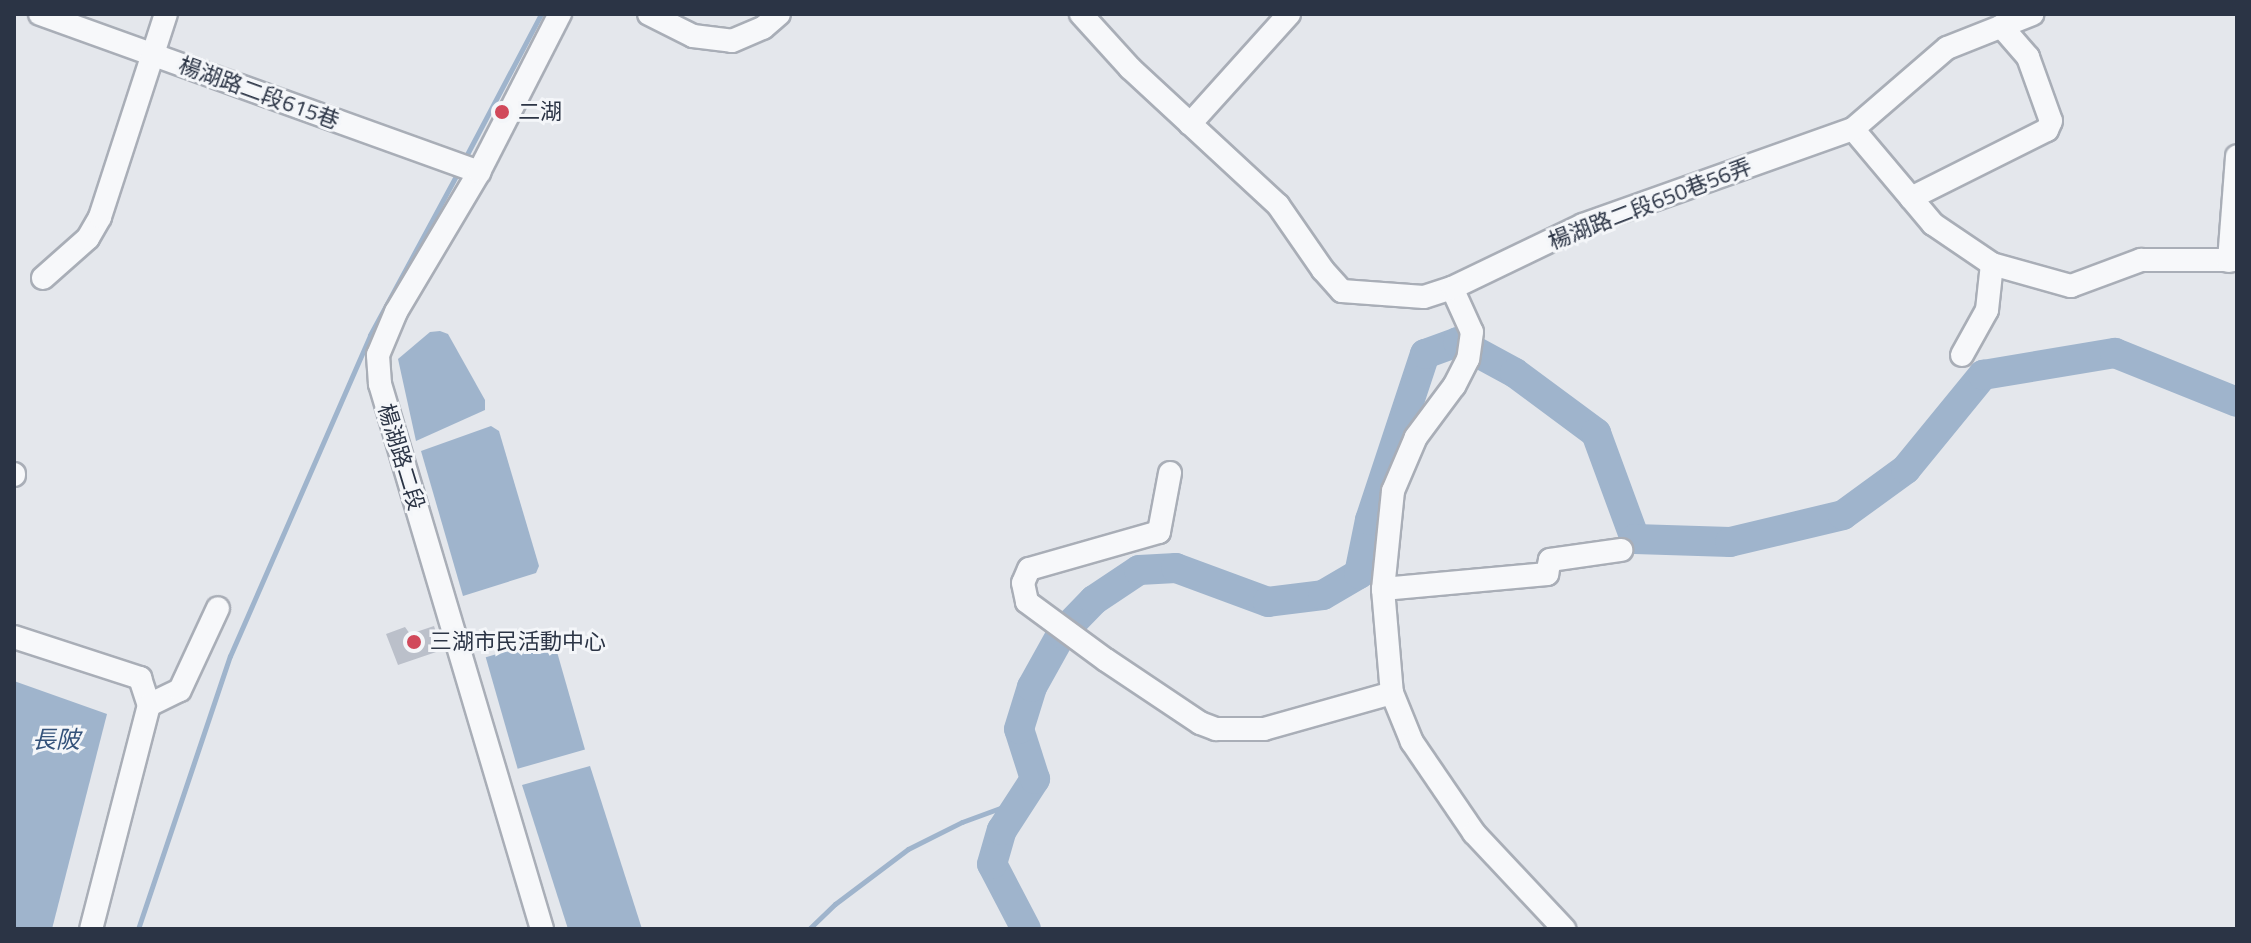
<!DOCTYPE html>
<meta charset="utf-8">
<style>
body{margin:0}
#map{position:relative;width:2251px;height:943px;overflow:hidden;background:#e4e7ec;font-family:"Titillium Web","Noto Sans TC",sans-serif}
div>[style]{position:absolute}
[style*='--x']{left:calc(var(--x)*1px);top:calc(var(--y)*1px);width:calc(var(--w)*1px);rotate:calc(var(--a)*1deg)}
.water>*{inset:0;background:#9fb4cc;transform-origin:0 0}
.stream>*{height:5px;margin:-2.5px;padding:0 2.5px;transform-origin:2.5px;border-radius:2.5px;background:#9fb4cc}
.river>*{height:30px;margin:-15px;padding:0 15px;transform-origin:15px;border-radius:15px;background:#9fb4cc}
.building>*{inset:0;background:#bbc0ca}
.roads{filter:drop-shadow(2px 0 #a9aeb7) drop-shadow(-2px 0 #a9aeb7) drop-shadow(0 2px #a9aeb7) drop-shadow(0 -2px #a9aeb7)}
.minor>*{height:22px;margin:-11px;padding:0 11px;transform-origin:11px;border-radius:11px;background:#f7f8fa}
.dots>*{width:22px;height:22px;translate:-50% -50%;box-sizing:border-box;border:4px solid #f4f6f9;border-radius:50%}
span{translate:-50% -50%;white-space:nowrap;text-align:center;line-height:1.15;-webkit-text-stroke:6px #f4f6f9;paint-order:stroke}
.street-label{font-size:22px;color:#2b3445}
.poi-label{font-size:22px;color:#2b3445}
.left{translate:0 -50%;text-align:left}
.water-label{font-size:24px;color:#34527a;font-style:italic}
.frame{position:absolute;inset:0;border:16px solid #2b3445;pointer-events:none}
</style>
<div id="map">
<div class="water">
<i style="clip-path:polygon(440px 331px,448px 334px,485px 400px,485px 410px,416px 441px,398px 359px,430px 332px)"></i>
<i style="clip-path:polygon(491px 426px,499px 431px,539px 566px,536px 573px,463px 596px,421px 451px)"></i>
<i style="left:553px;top:638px;width:116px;height:70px;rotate:74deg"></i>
<i style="clip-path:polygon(14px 681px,107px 714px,52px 929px,14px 929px)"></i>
<i style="clip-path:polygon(590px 766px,642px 929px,568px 929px,522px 785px)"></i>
</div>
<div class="stream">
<i style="--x:464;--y:160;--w:165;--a:-62.2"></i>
<i style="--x:138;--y:929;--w:288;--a:-71.4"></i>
<i style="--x:230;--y:656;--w:350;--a:-66.4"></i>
<i style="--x:370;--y:335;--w:185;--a:-61.6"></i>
<i style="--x:809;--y:929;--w:36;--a:-44"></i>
<i style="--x:835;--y:904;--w:91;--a:-37"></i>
<i style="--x:908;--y:849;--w:60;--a:-26.6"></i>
<i style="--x:962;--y:822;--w:64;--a:-20.1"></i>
</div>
<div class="river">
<i style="--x:1026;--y:929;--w:73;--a:-117.6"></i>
<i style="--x:992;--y:864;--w:35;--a:-74"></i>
<i style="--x:1002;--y:830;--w:61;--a:-57.1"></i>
<i style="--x:1035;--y:779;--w:52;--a:-107.7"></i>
<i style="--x:1019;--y:729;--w:44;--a:-72.8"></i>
<i style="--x:1032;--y:687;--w:62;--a:-60.9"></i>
<i style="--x:1062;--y:633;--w:46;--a:-45.9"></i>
<i style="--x:1094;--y:600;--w:54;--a:-33.7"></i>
<i style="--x:1139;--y:570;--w:37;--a:-3"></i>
<i style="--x:1176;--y:568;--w:98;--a:20.3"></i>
<i style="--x:1268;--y:602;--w:55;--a:-7.3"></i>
<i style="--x:1323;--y:595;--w:42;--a:-30.3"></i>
<i style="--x:1359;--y:574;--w:55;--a:-78.5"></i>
<i style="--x:1370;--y:520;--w:175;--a:-71.7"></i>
<i style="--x:1425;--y:354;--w:35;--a:-20"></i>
<i style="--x:1458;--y:342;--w:65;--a:28.5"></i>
<i style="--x:1515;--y:373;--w:101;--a:36.5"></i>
<i style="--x:1596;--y:433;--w:113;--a:69.8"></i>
<i style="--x:1635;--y:539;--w:95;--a:1.8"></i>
<i style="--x:1730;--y:542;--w:116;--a:-13.4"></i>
<i style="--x:1843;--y:515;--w:78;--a:-36.1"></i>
<i style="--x:1906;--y:469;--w:122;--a:-50.7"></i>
<i style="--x:1983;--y:375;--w:134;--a:-9.5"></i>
<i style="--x:2115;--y:353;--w:131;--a:21.9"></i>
</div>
<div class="building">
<i style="clip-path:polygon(434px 626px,442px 650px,398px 665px,386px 634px,405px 627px,410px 634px)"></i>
</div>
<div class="roads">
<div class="minor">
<i style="--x:40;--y:14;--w:467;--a:19.8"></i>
<i style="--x:649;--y:14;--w:49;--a:26.6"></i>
<i style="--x:693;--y:36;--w:39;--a:7"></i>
<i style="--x:732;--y:41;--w:34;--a:-23"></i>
<i style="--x:763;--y:28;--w:21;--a:-41"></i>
<i style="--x:1081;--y:14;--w:73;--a:47.8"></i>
<i style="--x:1130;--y:68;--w:202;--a:42.8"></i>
<i style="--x:1278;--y:205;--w:79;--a:55.3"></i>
<i style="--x:1323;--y:270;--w:28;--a:48"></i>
<i style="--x:1342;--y:291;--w:82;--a:4.2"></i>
<i style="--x:1424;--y:297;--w:29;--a:-18"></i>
<i style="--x:1452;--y:288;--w:48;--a:65.6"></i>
<i style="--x:1472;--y:332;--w:27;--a:98"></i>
<i style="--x:1468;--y:359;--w:30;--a:117"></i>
<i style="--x:1454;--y:386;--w:64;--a:126.7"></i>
<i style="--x:1416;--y:437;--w:59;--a:113.1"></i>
<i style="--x:1393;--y:491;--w:99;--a:95.8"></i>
<i style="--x:1383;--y:589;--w:104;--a:85.1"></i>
<i style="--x:1392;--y:693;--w:53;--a:67.8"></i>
<i style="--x:1412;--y:742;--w:110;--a:55.7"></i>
<i style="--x:1474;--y:833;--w:132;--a:46.8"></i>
<i style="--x:1190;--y:124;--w:148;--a:-48"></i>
<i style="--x:1853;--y:129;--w:124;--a:49.9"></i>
<i style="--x:1933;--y:224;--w:71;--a:34.1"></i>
<i style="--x:1992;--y:264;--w:82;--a:15.6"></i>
<i style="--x:2071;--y:286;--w:75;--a:-20.4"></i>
<i style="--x:2141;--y:260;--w:96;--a:0"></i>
<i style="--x:1911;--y:198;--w:152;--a:-26.6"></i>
<i style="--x:2047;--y:130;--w:10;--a:-66"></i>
<i style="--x:2051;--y:121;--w:68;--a:-109.8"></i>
<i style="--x:2028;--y:57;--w:41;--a:-131.1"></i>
<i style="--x:2229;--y:261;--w:105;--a:-85.6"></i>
<i style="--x:43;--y:278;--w:60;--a:-41.6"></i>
<i style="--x:88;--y:238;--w:24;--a:-60"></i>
<i style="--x:100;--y:217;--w:213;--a:-72"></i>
<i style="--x:1452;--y:288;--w:145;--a:-25.7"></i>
<i style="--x:1583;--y:225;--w:287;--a:-19.6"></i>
<i style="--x:1853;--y:129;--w:124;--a:-40.8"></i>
<i style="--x:1947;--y:48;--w:92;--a:-21.6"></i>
<i style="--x:1962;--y:355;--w:51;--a:-60.9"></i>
<i style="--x:1987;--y:310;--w:46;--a:-83.8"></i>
<i style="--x:1170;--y:473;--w:60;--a:100.6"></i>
<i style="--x:1159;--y:532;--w:135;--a:164.1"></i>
<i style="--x:1029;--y:569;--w:15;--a:113"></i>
<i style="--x:1023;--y:583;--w:19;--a:78"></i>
<i style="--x:1027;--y:602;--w:98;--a:36.3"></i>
<i style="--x:1106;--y:660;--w:113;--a:33.8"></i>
<i style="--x:1200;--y:723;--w:17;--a:21"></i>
<i style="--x:1216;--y:729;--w:48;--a:0"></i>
<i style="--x:1264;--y:729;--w:133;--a:-15.7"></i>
<i style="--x:14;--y:475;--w:1;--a:-90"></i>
<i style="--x:1383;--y:589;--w:165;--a:-5.2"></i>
<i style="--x:1547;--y:574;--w:14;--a:-78"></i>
<i style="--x:1550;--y:560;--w:72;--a:-8"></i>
<i style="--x:14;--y:637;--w:133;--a:18"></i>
<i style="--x:140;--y:678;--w:28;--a:72"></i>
<i style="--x:149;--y:705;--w:231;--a:104.5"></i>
<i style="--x:149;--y:705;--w:34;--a:-26"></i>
<i style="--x:180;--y:690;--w:90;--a:-65.1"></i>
<i style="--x:542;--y:929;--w:569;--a:-106.55"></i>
<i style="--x:380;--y:384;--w:29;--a:-94"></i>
<i style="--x:378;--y:355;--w:47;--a:-67.3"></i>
<i style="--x:396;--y:312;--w:163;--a:-59.3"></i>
<i style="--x:479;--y:172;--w:178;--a:-62.9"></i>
</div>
</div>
<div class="dots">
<i style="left:502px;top:112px;background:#d1495b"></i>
<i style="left:414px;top:642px;background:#d1495b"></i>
</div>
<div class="street-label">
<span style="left:259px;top:93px;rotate:20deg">楊湖路二段615巷</span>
<span style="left:1650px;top:204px;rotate:-21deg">楊湖路二段650巷56弄</span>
<span style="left:401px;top:457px;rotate:73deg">楊湖路二段</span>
</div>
<div class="poi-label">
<span class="left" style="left:518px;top:112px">二湖</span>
<span class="left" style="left:430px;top:642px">三湖市民活動中心</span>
</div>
<div class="water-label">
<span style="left:56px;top:740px">長陂</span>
</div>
<div class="frame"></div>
</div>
